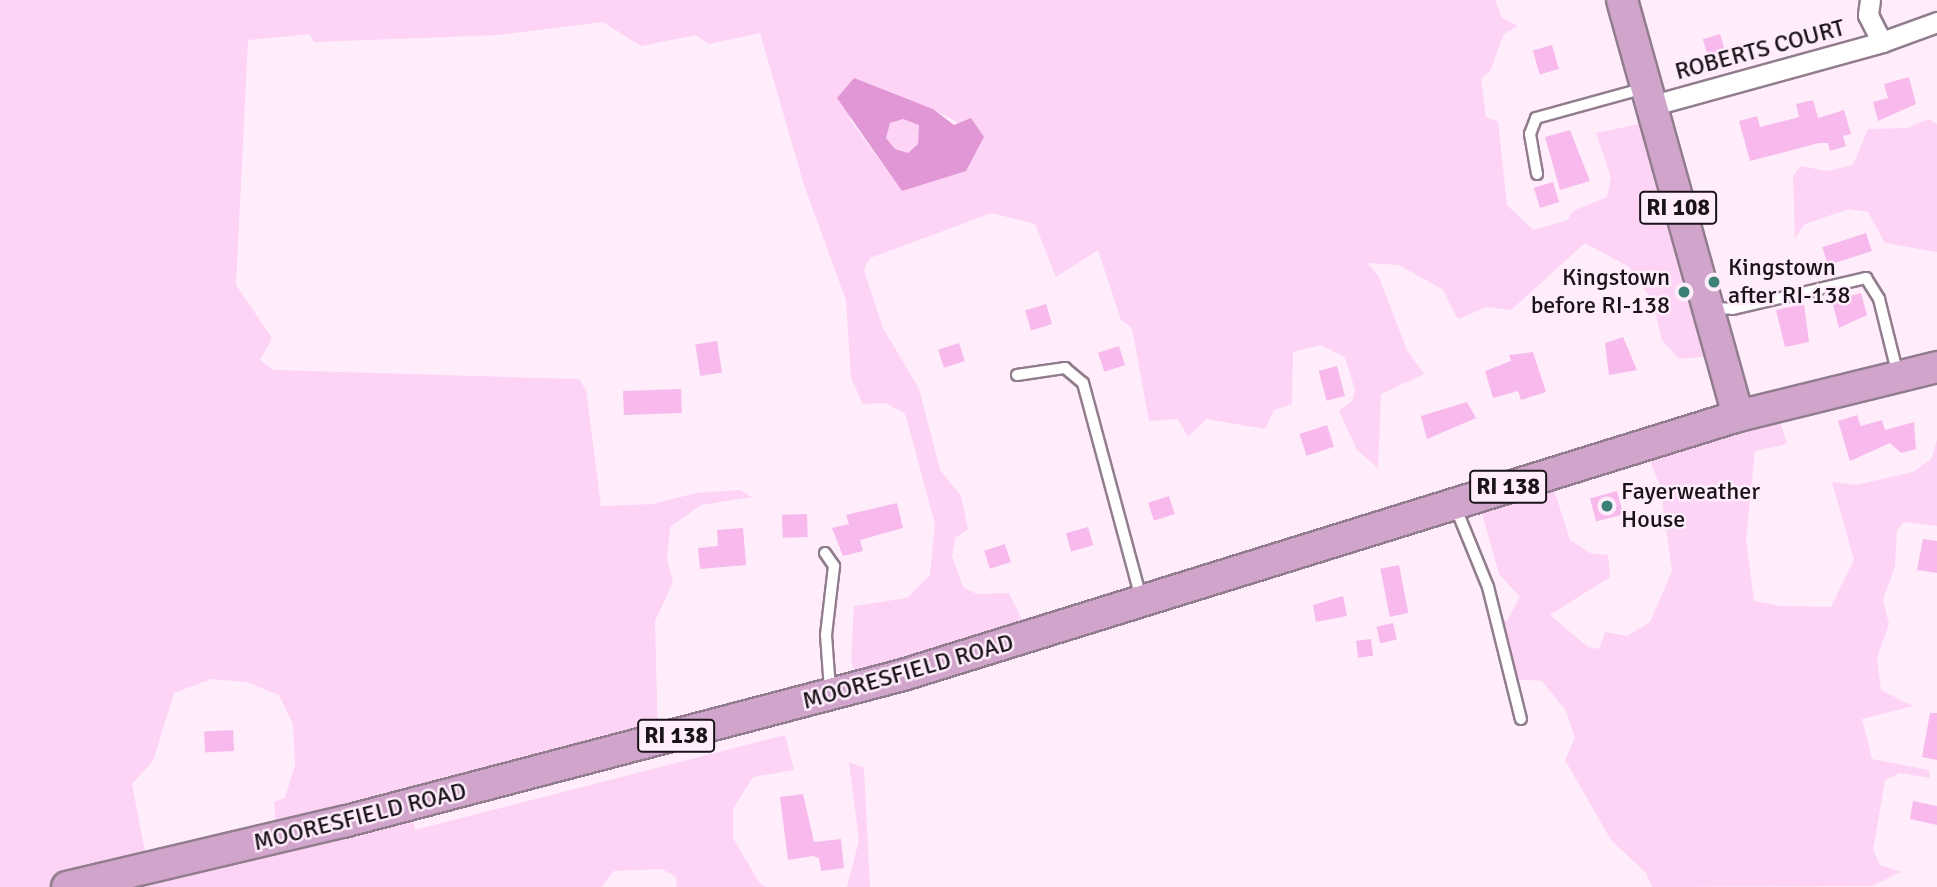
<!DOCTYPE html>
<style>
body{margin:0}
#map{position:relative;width:1937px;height:887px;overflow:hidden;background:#ffedfb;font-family:Signika,sans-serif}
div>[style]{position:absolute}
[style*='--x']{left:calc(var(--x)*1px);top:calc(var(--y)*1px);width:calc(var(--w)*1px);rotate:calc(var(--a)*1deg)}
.green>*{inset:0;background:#fdd4f5}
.water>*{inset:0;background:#e196d5}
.building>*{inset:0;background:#f8baed;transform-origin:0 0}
.roads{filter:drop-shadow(2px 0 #917d8d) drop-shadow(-2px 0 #917d8d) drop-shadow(0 2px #917d8d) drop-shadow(0 -2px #917d8d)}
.lane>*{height:10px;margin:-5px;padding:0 5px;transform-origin:5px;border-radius:5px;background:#fff}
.street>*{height:19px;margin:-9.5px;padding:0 9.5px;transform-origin:9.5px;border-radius:9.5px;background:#fff}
.primary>*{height:30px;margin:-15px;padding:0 15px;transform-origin:15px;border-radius:15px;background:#d1a5cb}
.dots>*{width:19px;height:19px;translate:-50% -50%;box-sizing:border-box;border:4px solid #ffedfb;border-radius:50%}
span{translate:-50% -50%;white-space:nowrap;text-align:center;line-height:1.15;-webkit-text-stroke:5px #ffedfb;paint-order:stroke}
.shield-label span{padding:2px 5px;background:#ffedfb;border:2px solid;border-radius:5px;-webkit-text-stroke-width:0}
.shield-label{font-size:23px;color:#1a1319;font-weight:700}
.street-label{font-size:24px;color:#1a1319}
.poi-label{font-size:24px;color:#1a1319}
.left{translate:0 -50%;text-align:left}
.right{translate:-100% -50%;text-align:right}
</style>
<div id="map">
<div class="green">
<i style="clip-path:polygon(evenodd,0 0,1495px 0,1502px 18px,1518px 26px,1504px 34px,1490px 71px,1481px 79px,1486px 117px,1498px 122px,1507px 205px,1533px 230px,1568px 220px,1573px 211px,1607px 197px,1611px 177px,1596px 133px,1644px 123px,1721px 355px,1679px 359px,1662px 340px,1652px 300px,1629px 267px,1585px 243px,1511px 310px,1487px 307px,1458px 319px,1442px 289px,1399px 265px,1367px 263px,1378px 275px,1407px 350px,1424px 374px,1381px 394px,1378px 468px,1357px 450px,1339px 411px,1352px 401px,1355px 390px,1345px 357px,1321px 345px,1293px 352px,1292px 404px,1274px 410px,1265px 429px,1206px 419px,1188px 437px,1178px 419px,1149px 421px,1132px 328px,1121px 320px,1098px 250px,1056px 277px,1035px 224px,992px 213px,870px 258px,864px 270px,883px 328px,919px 389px,940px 470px,961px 496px,968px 529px,955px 538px,952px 556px,963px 587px,977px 594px,1009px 593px,1024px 624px,859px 687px,851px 660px,854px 606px,907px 598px,930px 575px,935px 524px,905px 413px,885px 403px,863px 404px,851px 378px,846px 300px,804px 185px,760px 33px,709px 44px,696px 35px,641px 46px,603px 22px,498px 35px,314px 42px,310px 34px,248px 40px,236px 285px,272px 338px,260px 360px,273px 370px,579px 379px,586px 390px,601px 506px,653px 504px,696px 493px,740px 490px,752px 497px,701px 505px,670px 527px,667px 558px,673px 582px,655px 621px,658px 741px,410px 810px,415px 830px,785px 735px,794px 770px,753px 777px,733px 809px,733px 838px,760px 884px,767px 887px,677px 887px,676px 877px,662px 869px,614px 871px,601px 887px,0 887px,0 0,855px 79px,933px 109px,984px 137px,966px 171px,902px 190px,850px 120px,855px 79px,0 0,211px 679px,246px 682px,279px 695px,293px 724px,295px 765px,285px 798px,274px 802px,277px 840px,147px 862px,132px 784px,153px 761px,174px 693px,211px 679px)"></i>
<i style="clip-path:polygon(903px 119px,919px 125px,918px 144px,908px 153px,895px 149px,886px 138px,889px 122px)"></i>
<i style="clip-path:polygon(1928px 119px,1937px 124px,1937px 252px,1885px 243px,1868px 212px,1849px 209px,1805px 224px,1795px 238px,1793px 176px,1801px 166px,1827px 171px,1853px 165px,1868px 129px,1908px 128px)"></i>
<i style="clip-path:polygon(1777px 411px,1787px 444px,1755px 451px,1746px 539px,1754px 601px,1780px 606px,1831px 607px,1854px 560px,1832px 482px,1856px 485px,1913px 472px,1932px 458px,1937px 439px,1937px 526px,1904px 522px,1897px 530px,1895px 566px,1883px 600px,1889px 624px,1877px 658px,1881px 690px,1913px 706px,1862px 719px,1872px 759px,1929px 770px,1930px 778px,1900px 773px,1885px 780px,1873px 850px,1880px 865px,1901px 872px,1872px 886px,1652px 887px,1646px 873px,1611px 840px,1565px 760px,1575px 738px,1566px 711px,1542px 681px,1512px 679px,1502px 618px,1507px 621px,1520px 597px,1499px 574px,1478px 499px,1550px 477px,1570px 540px,1590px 553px,1608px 555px,1610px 577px,1550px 615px,1588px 647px,1599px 649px,1605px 632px,1627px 636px,1650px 622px,1672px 571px,1660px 486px,1645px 448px)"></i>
<i style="clip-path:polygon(849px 762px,864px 768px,870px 887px,847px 887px,859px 840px)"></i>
</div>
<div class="water">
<i style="clip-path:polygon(evenodd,854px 78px,933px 109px,954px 125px,971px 118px,984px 137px,966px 171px,902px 191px,837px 98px,854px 78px,903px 119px,919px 125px,918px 144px,908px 153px,895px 149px,886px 138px,890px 123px,903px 119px)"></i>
</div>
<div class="building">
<i style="left:1720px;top:34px;width:31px;height:18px;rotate:73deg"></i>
<i style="left:1552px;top:45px;width:25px;height:20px;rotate:74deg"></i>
<i style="clip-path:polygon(1909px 77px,1916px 104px,1878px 121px,1873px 102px,1888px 98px,1884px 84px)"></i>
<i style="clip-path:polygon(1813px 100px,1818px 118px,1844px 110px,1851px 134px,1843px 136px,1846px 146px,1830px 151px,1828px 143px,1819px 143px,1750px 161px,1739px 121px,1757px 116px,1760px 127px,1799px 117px,1796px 104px)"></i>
<i style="clip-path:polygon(1570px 130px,1590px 181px,1560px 190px,1545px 137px)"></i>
<i style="left:1553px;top:182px;width:21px;height:20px;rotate:73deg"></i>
<i style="left:1866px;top:233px;width:19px;height:46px;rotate:72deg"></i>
<i style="clip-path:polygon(1861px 293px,1867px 315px,1839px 328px,1832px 301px)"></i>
<i style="left:1046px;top:304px;width:21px;height:22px;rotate:73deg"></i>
<i style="clip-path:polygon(1804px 304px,1809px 342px,1785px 347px,1776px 310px)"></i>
<i style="clip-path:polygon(1623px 337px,1637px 370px,1609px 375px,1605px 343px)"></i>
<i style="left:717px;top:341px;width:32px;height:22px;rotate:81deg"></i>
<i style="left:959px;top:343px;width:19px;height:22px;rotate:72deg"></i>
<i style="left:1119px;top:346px;width:20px;height:22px;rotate:72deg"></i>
<i style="clip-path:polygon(1533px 352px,1546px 392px,1521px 400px,1518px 391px,1493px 398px,1485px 371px,1511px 361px,1509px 355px)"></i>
<i style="left:1337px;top:366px;width:31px;height:19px;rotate:75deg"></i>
<i style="left:681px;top:389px;width:24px;height:58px;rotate:88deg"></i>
<i style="clip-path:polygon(1467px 402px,1476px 418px,1427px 439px,1421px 416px)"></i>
<i style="clip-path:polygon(1857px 415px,1861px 426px,1882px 420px,1885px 430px,1914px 422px,1916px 449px,1901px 453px,1890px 443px,1850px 461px,1838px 421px)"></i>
<i style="left:1327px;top:425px;width:23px;height:29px;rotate:72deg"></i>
<i style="left:1617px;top:491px;width:24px;height:28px;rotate:75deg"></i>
<i style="left:1169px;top:496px;width:19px;height:22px;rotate:72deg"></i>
<i style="clip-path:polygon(897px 503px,903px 528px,860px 540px,863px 551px,843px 556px,832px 528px,849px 524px,846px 515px)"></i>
<i style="left:807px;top:514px;width:23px;height:25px;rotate:88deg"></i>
<i style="left:1088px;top:527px;width:19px;height:23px;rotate:74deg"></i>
<i style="clip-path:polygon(743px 528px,746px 565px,700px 569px,698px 548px,718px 546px,717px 530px)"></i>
<i style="clip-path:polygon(1923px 539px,1937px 541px,1937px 573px,1917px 570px)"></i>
<i style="left:1005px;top:544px;width:19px;height:22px;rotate:72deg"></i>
<i style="left:1399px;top:565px;width:49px;height:19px;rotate:79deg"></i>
<i style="clip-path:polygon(1343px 596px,1347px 616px,1316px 622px,1313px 605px)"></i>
<i style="left:1393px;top:623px;width:17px;height:17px;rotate:77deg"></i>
<i style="left:1371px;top:639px;width:17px;height:15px;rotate:83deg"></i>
<i style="clip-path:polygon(1930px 713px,1937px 713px,1937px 760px,1922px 757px)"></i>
<i style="left:233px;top:730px;width:21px;height:29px;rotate:87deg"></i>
<i style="clip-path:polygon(803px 794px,814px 842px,841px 839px,844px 868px,821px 871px,819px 858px,813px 856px,788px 860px,780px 797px)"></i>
<i style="clip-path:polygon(1913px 801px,1937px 806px,1937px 825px,1910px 819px)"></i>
</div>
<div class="roads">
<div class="lane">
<i style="--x:1537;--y:174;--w:41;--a:-99.9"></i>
<i style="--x:1530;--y:134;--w:17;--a:-69"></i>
<i style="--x:1536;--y:118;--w:113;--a:-15.4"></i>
<i style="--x:1710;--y:308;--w:23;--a:2"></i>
<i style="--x:1733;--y:309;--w:137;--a:-13.1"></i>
<i style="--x:1866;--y:278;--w:25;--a:58"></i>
<i style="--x:1879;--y:299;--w:78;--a:76"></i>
<i style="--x:1017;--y:375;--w:49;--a:-8.3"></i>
<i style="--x:1065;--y:368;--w:23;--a:40"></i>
<i style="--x:1083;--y:383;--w:223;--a:74.9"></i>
<i style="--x:1455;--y:506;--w:87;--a:67.8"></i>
<i style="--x:1488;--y:587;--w:136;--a:76"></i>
<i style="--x:825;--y:553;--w:16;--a:55"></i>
<i style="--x:834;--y:566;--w:69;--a:96.6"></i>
<i style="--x:826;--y:635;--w:55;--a:85.8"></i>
</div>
<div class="street">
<i style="--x:1870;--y:0;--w:15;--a:98"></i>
<i style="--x:1868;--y:15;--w:30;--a:63"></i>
<i style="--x:1882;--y:42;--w:59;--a:-20"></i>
<i style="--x:1650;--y:106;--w:241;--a:-15.4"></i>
</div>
<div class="primary">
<i style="--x:1622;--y:0;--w:432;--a:74.4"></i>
<i style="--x:67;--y:887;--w:284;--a:-13.3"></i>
<i style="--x:343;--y:822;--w:579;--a:-14.71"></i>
<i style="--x:903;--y:675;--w:874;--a:-17.23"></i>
<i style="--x:1738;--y:416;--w:205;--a:-13.8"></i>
</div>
</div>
<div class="dots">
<i style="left:1714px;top:282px;background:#3c8177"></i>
<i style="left:1684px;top:292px;background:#3c8177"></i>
<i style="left:1607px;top:506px;background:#3c8177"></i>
</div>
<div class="shield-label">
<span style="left:1678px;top:208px">RI 108</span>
<span style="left:1508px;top:487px">RI 138</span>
<span style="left:676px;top:736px">RI 138</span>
</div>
<div class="street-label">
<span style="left:1760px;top:50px;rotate:-15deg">ROBERTS COURT</span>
<span style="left:908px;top:672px;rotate:-16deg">MOORESFIELD ROAD</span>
<span style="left:360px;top:817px;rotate:-14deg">MOORESFIELD ROAD</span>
</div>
<div class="poi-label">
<span class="left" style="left:1728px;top:282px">Kingstown<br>after RI-138</span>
<span class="right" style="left:1670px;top:292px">Kingstown<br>before RI-138</span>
<span class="left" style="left:1621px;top:506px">Fayerweather<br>House</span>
</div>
</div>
